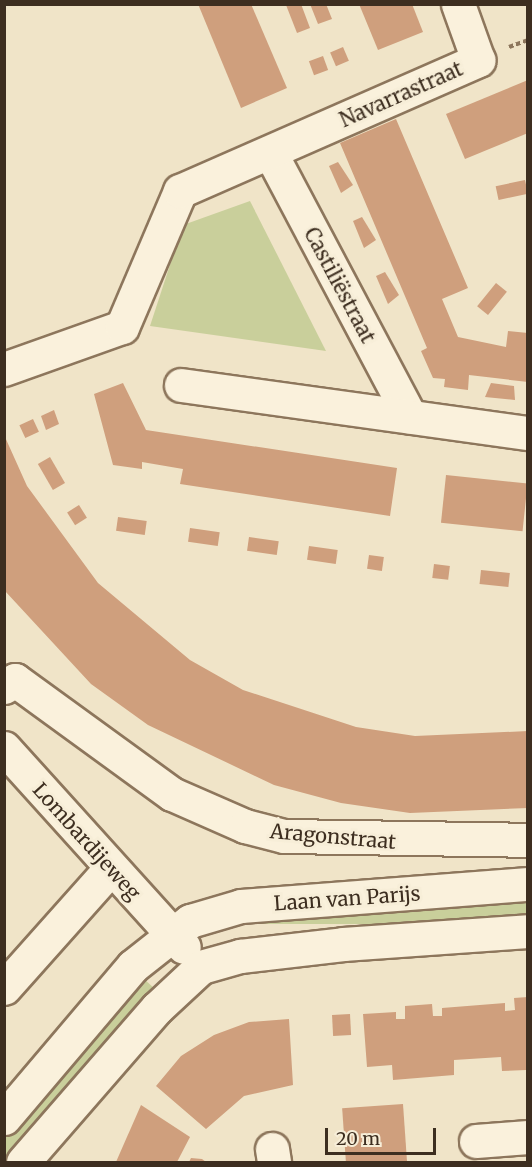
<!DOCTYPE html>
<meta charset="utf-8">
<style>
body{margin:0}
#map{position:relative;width:532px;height:1167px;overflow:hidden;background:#f0e4c8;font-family:Merriweather,serif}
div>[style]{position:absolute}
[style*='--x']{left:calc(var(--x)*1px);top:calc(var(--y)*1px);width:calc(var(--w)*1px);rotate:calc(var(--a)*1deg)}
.green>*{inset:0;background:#c9cf9b;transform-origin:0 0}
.building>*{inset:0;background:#cf9f7d;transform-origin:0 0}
.path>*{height:4px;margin-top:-2px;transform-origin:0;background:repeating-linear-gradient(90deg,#8d765c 0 4.5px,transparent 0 7.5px)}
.roads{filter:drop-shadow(2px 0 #8d765c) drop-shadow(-2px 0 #8d765c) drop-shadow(0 2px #8d765c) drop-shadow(0 -2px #8d765c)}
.minor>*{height:33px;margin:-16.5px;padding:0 16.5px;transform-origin:16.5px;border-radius:16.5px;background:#faf1dc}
span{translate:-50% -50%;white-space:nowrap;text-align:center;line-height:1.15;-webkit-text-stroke:6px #f7eed8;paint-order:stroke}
.street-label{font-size:20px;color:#3d2e20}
.frame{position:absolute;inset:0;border:6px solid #3d2e20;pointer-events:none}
.scale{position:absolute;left:325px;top:1128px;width:111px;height:27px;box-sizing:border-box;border:3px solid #3d2e20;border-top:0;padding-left:8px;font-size:18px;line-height:21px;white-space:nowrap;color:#3d2e20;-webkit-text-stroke:4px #f7eed8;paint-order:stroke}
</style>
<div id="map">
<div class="green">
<i style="clip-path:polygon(250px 201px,326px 351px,150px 326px,183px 225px)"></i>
<i style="left:527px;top:897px;width:27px;height:288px;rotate:90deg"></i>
<i style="clip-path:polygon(143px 978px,156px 990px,12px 1162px,5px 1162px,5px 1135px)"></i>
</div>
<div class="building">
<i style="clip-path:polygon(198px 4px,251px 4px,287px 88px,241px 108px)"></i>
<i style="clip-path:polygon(301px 4px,310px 28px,297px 33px,286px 5px)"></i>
<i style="clip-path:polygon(310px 4px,326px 4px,332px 19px,318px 24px)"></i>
<i style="clip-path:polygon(359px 4px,412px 4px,423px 32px,378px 50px)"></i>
<i style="left:343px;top:47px;width:15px;height:14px;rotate:67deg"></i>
<i style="left:323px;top:56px;width:15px;height:15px;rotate:70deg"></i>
<i style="clip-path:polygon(528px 80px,528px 133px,465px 159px,446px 114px)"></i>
<i style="clip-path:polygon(396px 119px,468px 288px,442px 299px,458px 337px,506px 347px,508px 331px,528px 333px,528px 382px,469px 375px,468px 390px,444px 387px,445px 379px,433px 378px,421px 351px,427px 348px,340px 143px)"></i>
<i style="clip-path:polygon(338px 162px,353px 185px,341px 193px,329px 166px)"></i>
<i style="left:525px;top:180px;width:14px;height:30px;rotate:78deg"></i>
<i style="clip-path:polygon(362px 217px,376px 240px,364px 248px,353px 221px)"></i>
<i style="clip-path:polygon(385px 272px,399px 295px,388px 304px,376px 276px)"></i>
<i style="left:496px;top:283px;width:14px;height:30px;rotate:39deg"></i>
<i style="clip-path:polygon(123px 383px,146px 430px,397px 468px,390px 516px,180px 484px,183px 469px,142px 462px,142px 469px,113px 465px,94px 394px)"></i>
<i style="clip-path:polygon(491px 383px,514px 386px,515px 400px,485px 397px)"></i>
<i style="clip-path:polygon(54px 410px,59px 424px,46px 430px,41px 416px)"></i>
<i style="left:33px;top:419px;width:14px;height:15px;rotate:65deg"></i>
<i style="clip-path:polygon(5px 437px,27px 486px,98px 583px,190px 660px,243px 690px,356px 727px,415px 736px,528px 731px,528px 808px,410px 813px,341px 803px,274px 785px,148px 725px,91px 684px,5px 591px)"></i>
<i style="left:50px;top:457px;width:30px;height:14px;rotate:60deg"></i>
<i style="left:446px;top:475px;width:82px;height:48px;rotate:6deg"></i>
<i style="left:79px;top:505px;width:15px;height:14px;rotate:58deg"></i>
<i style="left:118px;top:517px;width:29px;height:14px;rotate:8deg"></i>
<i style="left:190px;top:528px;width:30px;height:14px;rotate:8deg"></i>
<i style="left:249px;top:537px;width:30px;height:14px;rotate:8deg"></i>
<i style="left:309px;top:546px;width:29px;height:14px;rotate:8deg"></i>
<i style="left:369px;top:555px;width:15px;height:14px;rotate:8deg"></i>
<i style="left:434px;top:564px;width:16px;height:14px;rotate:7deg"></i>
<i style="left:481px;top:570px;width:29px;height:14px;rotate:6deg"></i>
<i style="clip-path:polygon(528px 997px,526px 1070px,502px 1071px,501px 1057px,454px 1060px,454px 1075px,393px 1080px,392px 1065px,367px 1067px,363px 1014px,396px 1012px,396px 1019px,405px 1019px,405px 1006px,432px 1004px,433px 1016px,442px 1016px,442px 1008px,505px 1003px,505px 1011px,515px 1010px,514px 998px)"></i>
<i style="left:350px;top:1014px;width:21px;height:18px;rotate:87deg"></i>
<i style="clip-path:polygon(289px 1019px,293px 1085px,244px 1096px,206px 1129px,156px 1086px,181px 1056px,214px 1035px,249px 1022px)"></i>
<i style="left:403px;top:1104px;width:58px;height:61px;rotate:86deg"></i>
<i style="clip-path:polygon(141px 1105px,190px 1137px,177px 1162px,116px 1162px)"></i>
<i style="clip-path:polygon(191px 1158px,202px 1159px,206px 1162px,189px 1162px)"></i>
</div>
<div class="path">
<i style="--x:509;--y:47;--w:20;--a:-20"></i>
</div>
<div class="roads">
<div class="minor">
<i style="--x:271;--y:154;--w:297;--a:62.1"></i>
<i style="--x:4;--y:369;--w:125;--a:-19.6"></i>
<i style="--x:122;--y:327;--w:148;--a:-66.9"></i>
<i style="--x:180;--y:191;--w:326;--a:-23.7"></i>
<i style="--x:478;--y:60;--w:59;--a:-109.7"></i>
<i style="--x:181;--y:385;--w:350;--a:7.9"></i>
<i style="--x:4;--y:687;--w:13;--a:-32"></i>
<i style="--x:15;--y:680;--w:194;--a:36"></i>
<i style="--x:172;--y:794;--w:80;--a:23.7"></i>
<i style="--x:245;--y:826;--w:40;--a:14.4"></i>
<i style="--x:284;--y:836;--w:244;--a:0.9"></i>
<i style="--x:4;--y:748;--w:268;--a:47.9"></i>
<i style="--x:4;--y:988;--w:159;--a:-48.3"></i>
<i style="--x:4;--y:1118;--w:199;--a:-49.7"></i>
<i style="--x:133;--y:966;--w:73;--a:-38.3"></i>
<i style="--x:190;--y:921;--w:53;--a:-16.4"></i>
<i style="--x:241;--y:906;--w:288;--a:-4.4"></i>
<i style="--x:476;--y:1141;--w:52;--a:-4.4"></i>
<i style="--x:272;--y:1149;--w:13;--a:81"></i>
<i style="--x:23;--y:1162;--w:204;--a:-49"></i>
<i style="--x:157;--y:1008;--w:60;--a:-43"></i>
<i style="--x:201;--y:967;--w:41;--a:-15.8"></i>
<i style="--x:240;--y:956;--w:104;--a:-6.6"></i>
<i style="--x:343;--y:944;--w:185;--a:-4"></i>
</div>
</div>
<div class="street-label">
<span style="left:401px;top:94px;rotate:-24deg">Navarrastraat</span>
<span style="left:340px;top:285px;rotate:62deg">Castiliëstraat</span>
<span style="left:333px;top:836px;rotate:5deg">Aragonstraat</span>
<span style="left:87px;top:841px;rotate:48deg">Lombardijeweg</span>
<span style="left:347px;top:898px;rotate:-4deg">Laan van Parijs</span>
</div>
<div class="frame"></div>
<div class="scale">20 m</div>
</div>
